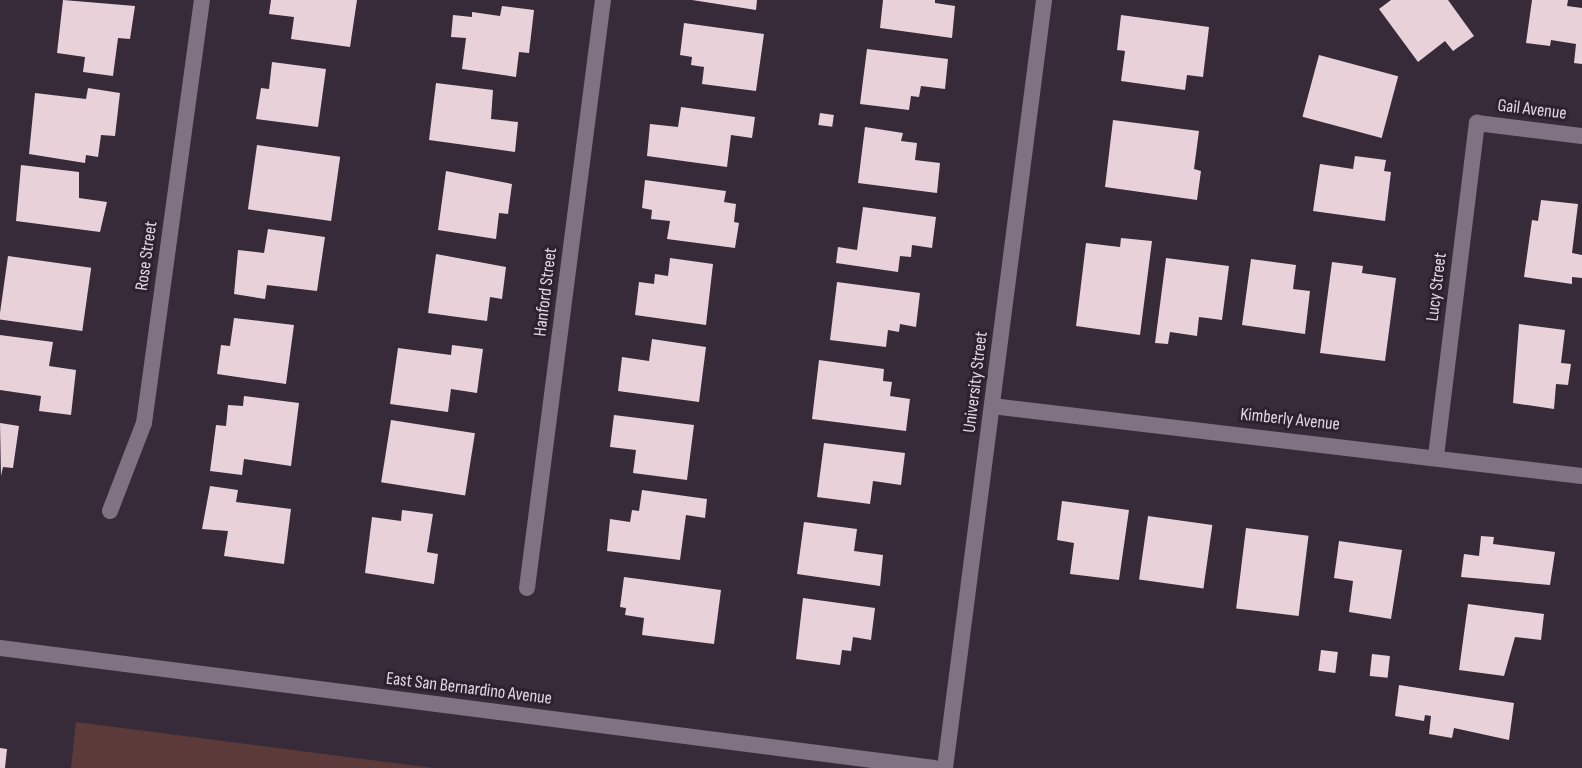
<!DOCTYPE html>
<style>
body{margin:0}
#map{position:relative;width:1582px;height:768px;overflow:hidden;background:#372b39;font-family:"Sofia Sans Condensed",sans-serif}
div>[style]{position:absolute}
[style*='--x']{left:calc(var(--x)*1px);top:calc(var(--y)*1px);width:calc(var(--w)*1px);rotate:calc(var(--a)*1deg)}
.green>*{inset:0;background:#5b3a39}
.building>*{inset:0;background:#e9d1da;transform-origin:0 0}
.minor>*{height:16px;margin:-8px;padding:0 8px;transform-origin:8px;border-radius:8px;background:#807282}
.tertiary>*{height:16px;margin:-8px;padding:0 8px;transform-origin:8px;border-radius:8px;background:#807282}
span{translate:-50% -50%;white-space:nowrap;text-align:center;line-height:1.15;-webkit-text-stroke:6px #2d212f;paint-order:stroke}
.street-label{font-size:18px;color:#e0d8e1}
</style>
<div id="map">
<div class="green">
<i style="clip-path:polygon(76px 722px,433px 768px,71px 768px)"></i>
</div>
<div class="building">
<i style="clip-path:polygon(63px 0,135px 6px,130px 39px,118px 38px,113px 76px,83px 72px,85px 57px,57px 53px)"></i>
<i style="clip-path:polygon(271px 0,357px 0,350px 47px,291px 39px,294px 17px,269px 14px)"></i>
<i style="clip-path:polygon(692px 0,757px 0,756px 10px)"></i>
<i style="clip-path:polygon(883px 0,935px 0,935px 3px,955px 6px,952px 38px,880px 28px)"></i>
<i style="clip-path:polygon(1391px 0,1448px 0,1474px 36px,1453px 51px,1445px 41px,1418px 62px,1379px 9px)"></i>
<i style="clip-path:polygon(1532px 0,1568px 0,1567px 6px,1582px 8px,1582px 64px,1574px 63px,1576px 44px,1551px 40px,1550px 46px,1526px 43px)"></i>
<i style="clip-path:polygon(502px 6px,534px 10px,529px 53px,519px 52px,516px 77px,462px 69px,466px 38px,451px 37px,453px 15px,472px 17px,472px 12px,500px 16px)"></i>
<i style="clip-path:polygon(1121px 15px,1209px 27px,1203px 77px,1187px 75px,1185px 90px,1121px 81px,1125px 51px,1117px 50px)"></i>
<i style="clip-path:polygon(684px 23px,764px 34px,756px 91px,702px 84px,704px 67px,691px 65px,692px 57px,680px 55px)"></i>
<i style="clip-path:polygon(867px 49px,948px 59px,945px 89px,921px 86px,919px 97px,911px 96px,909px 110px,860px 104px)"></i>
<i style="left:1319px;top:55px;width:82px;height:64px;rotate:15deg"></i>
<i style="clip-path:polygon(272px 62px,326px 69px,318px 127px,256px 119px,261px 88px,269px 89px)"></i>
<i style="clip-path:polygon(436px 83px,493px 90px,491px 119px,518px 122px,515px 152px,429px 140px)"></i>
<i style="clip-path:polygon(88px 88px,120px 93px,115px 136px,101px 135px,98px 157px,86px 155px,85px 163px,29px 154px,35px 93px,86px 99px)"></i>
<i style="clip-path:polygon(681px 107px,755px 117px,752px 138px,731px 135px,727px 167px,647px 156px,650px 124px,678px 127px)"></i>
<i style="left:820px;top:113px;width:14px;height:12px;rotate:8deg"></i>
<i style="clip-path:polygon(1113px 120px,1199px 131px,1194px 169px,1201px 171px,1197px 200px,1105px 187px)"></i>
<i style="clip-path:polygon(865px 127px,903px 133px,901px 141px,917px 143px,915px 160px,940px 163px,937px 193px,858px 183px)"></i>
<i style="left:257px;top:145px;width:84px;height:65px;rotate:8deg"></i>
<i style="clip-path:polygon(1355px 156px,1386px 160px,1384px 171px,1391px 172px,1385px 221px,1313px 211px,1320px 164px,1353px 169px)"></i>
<i style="clip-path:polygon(21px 165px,79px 172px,79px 198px,107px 202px,100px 232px,16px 221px)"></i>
<i style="clip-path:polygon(446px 171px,512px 184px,508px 214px,499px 213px,496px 239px,438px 230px)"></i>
<i style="clip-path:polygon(645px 180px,726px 191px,724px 202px,736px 204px,734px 222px,739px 223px,735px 248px,667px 239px,670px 221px,651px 219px,652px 210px,642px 208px)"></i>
<i style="clip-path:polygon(1541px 200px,1578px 204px,1572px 253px,1582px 255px,1582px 278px,1572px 277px,1572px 284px,1524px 277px,1532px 220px,1538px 221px)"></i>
<i style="clip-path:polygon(863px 207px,936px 217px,932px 248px,912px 245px,911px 257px,900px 256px,898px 272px,836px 263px,838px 247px,857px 250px)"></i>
<i style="clip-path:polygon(268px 229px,325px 237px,317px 291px,267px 285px,265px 299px,234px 294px,238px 250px,264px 253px)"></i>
<i style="clip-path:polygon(1121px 238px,1152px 241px,1140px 335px,1076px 326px,1086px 243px,1120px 247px)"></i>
<i style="clip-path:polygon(436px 254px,506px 267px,502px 299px,490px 297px,487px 321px,428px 313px)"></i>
<i style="left:8px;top:256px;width:84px;height:64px;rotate:8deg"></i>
<i style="clip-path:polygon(670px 258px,713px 264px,706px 325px,635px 315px,639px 282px,654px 284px,655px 274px,668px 276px)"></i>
<i style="clip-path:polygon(1166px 258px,1229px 266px,1222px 320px,1199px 317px,1197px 336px,1170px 332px,1168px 344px,1155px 343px)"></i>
<i style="clip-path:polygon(1251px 259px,1296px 265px,1293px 289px,1310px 291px,1305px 334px,1242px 325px)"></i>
<i style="clip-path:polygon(1332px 262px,1363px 266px,1362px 273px,1396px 278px,1385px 361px,1320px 353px)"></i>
<i style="clip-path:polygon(837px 282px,920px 293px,916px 327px,900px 324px,899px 332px,888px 330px,886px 347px,830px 340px)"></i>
<i style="clip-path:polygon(234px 318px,294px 325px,286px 384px,217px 374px,221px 345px,230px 346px)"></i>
<i style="clip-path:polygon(1519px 324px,1565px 330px,1561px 363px,1571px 364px,1568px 385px,1556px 384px,1554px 409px,1513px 403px)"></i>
<i style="clip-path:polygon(0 335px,53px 342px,49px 366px,76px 370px,71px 415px,39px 411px,41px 396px,0 390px)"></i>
<i style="clip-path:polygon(652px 339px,706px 347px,699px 402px,618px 391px,622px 357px,649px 361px)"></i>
<i style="clip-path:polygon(452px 345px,483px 349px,477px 393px,451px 389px,448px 412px,390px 404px,398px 348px,451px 355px)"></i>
<i style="clip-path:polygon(819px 360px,884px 369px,883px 381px,892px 382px,890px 396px,910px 399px,906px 431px,812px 419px)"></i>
<i style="clip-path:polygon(244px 396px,299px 403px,291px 466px,244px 459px,242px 475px,210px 471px,216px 425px,226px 426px,228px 405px,243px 406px)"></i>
<i style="clip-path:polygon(614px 415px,694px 425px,687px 480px,633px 473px,636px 450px,610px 447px)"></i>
<i style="left:391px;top:420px;width:85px;height:63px;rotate:9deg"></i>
<i style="clip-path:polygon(0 423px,19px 426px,13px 468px,3px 467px,1px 476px)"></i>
<i style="clip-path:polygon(824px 443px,905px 453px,901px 485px,873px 481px,870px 504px,817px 497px)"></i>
<i style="clip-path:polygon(210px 486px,238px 490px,236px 502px,291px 509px,284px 564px,224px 556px,228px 531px,202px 529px)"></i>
<i style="clip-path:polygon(642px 490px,707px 499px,705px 518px,686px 515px,680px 560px,607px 551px,610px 519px,630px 522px,632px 510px,639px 511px)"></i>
<i style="clip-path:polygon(1062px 501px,1129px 510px,1119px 580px,1070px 574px,1074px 543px,1057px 540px)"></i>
<i style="clip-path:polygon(402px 510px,433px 514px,427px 552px,438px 554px,434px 584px,365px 573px,372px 517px,401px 521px)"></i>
<i style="left:1148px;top:516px;width:65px;height:64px;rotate:8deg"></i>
<i style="clip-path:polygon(804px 522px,857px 529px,854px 551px,883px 555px,880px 586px,797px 574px)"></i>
<i style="left:1246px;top:528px;width:63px;height:81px;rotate:7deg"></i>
<i style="clip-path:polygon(1481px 536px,1494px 537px,1493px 544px,1555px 552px,1550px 585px,1461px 577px,1464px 554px,1479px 556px)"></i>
<i style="clip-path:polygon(1339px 541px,1402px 550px,1391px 619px,1349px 612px,1353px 581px,1334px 578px)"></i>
<i style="clip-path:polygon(624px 577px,721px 590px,714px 644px,642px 635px,644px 618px,625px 615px,626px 608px,620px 607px)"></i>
<i style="clip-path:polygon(803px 598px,875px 608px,871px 640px,853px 637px,851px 651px,842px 650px,840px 665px,796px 659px)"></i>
<i style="clip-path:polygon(1468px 604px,1544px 614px,1541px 640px,1515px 637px,1504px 676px,1459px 670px)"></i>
<i style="left:1321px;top:650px;width:17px;height:21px;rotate:7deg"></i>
<i style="left:1372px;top:654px;width:18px;height:22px;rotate:6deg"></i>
<i style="clip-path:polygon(1399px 685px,1514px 703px,1509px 740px,1454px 728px,1452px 738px,1429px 734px,1431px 716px,1425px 715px,1424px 721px,1395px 716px)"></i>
<i style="clip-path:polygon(0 748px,7px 749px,5px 768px,0 768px)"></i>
</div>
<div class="minor">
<i style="--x:992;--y:406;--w:594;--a:6.77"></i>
<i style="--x:1436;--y:456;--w:336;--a:-83"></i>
<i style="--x:1477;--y:123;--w:106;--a:7.1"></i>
<i style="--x:110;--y:511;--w:94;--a:-68.9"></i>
<i style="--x:144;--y:423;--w:427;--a:-82.2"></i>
<i style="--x:527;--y:588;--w:593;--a:-82.64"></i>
<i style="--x:945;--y:768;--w:774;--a:-82.65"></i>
</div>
<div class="tertiary">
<i style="--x:0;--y:648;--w:942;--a:7.32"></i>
</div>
<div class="street-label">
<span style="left:1532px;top:110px;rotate:7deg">Gail Avenue</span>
<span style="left:147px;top:256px;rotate:-82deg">Rose Street</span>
<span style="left:1437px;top:287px;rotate:-83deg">Lucy Street</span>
<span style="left:546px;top:292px;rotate:-83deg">Hanford Street</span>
<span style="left:976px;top:382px;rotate:-83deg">University Street</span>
<span style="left:1290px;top:420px;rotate:6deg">Kimberly Avenue</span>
<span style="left:469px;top:689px;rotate:7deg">East San Bernardino Avenue</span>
</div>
</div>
